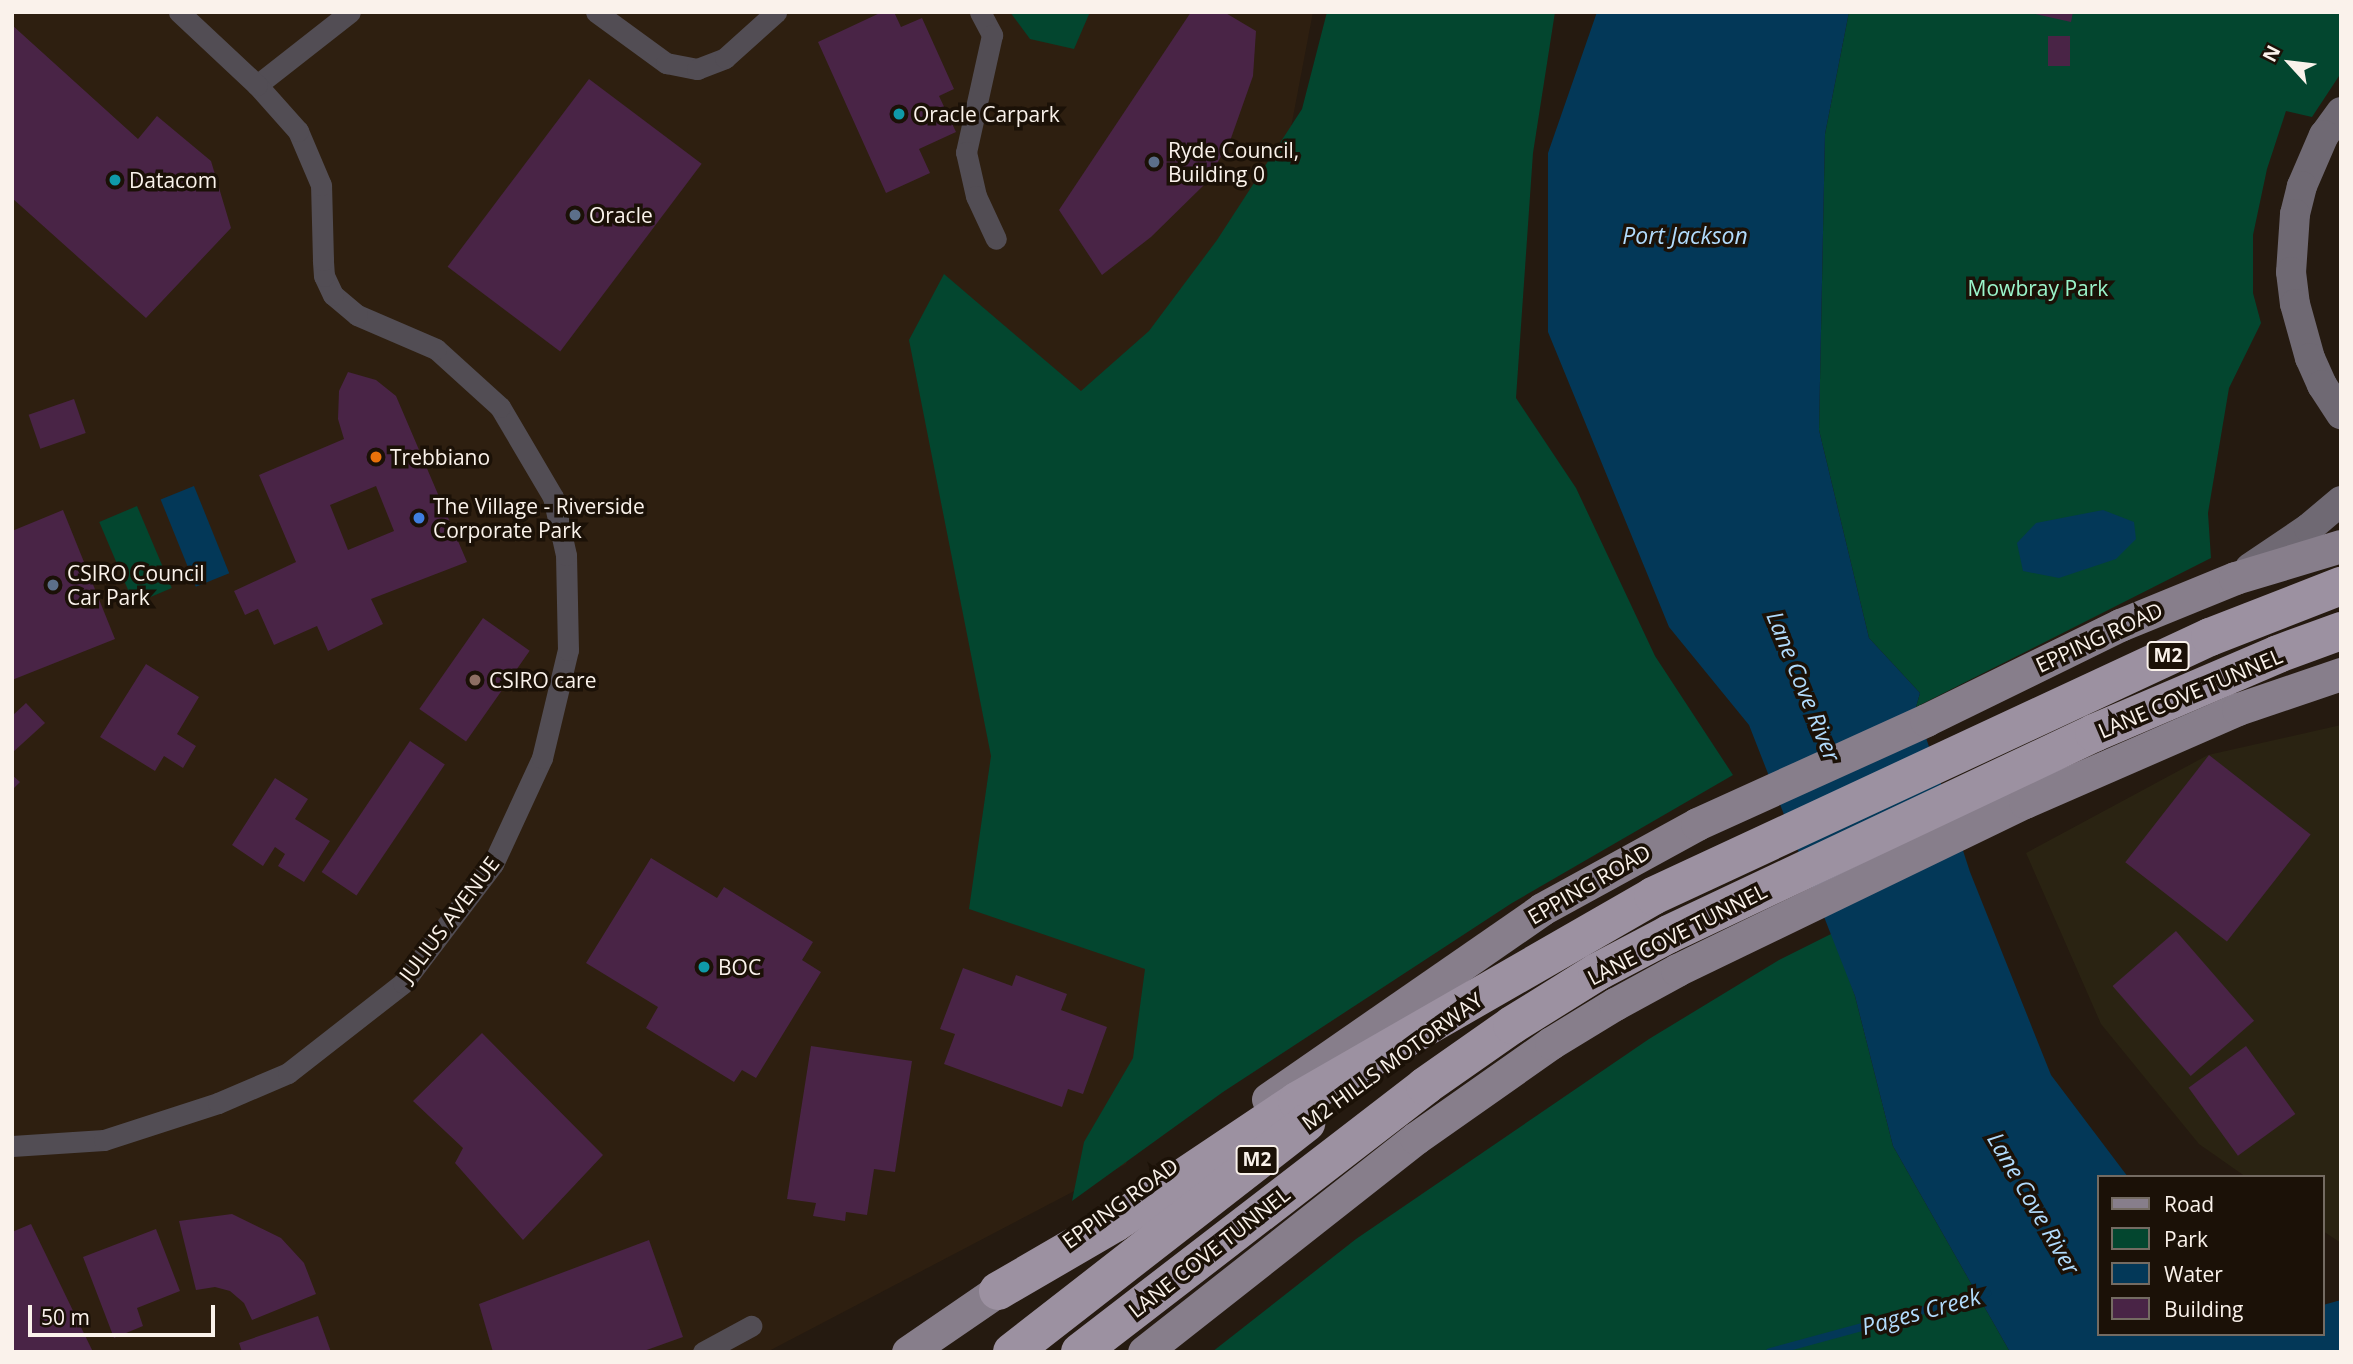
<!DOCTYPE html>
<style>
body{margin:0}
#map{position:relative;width:2353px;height:1364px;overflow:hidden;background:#251a10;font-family:"Open Sans",sans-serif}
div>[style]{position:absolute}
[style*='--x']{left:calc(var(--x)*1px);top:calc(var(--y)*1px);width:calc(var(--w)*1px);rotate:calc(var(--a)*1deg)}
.built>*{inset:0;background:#2e1f10}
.industrial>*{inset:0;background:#2a2312}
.green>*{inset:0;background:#03462f;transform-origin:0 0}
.water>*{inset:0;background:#033858;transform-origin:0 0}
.stream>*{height:8px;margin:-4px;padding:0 4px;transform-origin:4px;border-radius:4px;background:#033858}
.building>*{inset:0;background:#492446;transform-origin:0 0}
.street>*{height:21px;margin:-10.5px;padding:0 10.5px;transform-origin:10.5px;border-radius:10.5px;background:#524d54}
.secondary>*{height:30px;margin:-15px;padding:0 15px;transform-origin:15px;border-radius:15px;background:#6f6973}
.primary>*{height:33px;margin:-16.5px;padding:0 16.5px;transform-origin:16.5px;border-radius:16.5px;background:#877e8b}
.highway>*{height:38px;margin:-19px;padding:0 19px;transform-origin:19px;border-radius:19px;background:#9c91a1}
.dots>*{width:19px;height:19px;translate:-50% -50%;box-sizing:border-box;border:4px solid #1b1107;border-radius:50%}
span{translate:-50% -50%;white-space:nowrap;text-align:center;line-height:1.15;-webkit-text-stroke:7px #1b1107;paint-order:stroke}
.shield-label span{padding:2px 5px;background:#1b1107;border:2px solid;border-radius:5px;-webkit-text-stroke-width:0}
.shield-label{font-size:19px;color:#faf2eb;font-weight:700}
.poi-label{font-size:21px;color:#faf2eb}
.left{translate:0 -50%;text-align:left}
.park-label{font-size:21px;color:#9af5cb}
.street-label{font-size:21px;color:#faf2eb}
.water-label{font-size:23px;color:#b1dbfc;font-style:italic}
.frame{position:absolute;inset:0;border:14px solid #faf2eb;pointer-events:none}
.legend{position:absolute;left:2097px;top:1175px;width:228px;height:161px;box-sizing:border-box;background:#1b1107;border:2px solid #746b62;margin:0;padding:9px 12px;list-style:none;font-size:21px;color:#faf2eb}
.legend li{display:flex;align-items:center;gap:14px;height:35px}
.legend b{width:35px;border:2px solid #746b62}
.north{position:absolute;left:2255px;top:28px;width:70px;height:70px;-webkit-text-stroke:5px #1b1107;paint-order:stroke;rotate:297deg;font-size:19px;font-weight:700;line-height:28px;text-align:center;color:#faf2eb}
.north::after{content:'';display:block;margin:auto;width:24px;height:32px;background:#faf2eb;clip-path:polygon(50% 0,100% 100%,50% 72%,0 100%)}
.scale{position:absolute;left:28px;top:1305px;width:187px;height:32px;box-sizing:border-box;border:4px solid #faf2eb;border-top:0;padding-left:9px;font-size:21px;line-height:24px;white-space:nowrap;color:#faf2eb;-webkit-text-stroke:5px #1b1107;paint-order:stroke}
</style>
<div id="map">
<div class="built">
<i style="clip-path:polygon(12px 12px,1313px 12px,1240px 395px,1271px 731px,1126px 1164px,767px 1352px,12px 1352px)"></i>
</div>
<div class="industrial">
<i style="clip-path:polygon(2341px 725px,2341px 1243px,2323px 1231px,2323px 1177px,2246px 1177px,2199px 1144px,2101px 1024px,2026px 853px,2208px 755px)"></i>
</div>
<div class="green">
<i style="clip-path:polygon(1010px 12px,1090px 12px,1074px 49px,1030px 39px)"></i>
<i style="clip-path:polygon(1327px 12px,1555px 12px,1533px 153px,1516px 398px,1576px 488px,1655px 656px,1733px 775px,1512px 903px,1223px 1092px,1072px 1201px,1084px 1142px,1133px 1058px,1145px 969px,969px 909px,991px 756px,909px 340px,944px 274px,1081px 391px,1149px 331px,1217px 240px,1302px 109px)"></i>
<i style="clip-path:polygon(1849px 12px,2341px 12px,2341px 73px,2312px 117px,2286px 111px,2267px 169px,2253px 235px,2253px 293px,2261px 323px,2229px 388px,2208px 513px,2211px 558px,1916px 707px,1920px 693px,1869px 638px,1819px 430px,1825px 134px)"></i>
<i style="left:137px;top:506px;width:89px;height:41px;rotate:67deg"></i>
<i style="clip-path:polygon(1833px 933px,1855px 996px,1893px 1146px,2010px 1352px,1212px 1352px,1356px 1239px,1649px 1039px,1779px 960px)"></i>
</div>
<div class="water">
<i style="clip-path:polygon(1597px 12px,1849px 12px,1825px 134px,1819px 430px,1869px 638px,1920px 693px,1916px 707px,1970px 872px,2051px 1075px,2128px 1177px,2099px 1177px,2099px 1334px,2323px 1334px,2323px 1305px,2341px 1300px,2341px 1352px,2010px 1352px,1893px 1146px,1855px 996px,1749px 725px,1669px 627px,1548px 332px,1548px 153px)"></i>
<i style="left:194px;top:486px;width:94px;height:36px;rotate:68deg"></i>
<i style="clip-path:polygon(2103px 510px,2134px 522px,2136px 539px,2116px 559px,2059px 578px,2023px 571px,2017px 543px,2036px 523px)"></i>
</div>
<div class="stream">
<i style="--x:1770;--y:1352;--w:225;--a:-15.2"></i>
</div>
<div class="building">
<i style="clip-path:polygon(882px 12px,894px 12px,901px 27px,922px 18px,954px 89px,939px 96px,956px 132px,919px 149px,930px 173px,886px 193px,818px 42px)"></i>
<i style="clip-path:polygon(1191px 12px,1224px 12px,1256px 31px,1253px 76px,1230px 141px,1205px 184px,1151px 237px,1102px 275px,1059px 210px)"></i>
<i style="clip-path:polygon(2027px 12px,2073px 12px,2071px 22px)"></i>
<i style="clip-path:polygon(12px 25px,138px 139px,157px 116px,211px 161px,231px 228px,146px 318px,12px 198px)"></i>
<i style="left:2048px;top:36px;width:22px;height:30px"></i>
<i style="left:589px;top:79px;width:141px;height:235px;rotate:37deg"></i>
<i style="clip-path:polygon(evenodd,348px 372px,376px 380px,396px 396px,467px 562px,371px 599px,383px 624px,328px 651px,317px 626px,274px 645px,258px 609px,245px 615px,234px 591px,296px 562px,259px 475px,344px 439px,338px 419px,339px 391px,348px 372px,376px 486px,394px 531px,348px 550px,330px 505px,376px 486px)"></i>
<i style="left:74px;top:399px;width:36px;height:48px;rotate:71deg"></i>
<i style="clip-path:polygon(63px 510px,115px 639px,12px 680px,12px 531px)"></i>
<i style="left:483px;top:618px;width:57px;height:111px;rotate:35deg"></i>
<i style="clip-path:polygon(146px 664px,199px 697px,177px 734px,196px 746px,183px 768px,164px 756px,155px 771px,100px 737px)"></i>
<i style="clip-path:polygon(26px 703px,45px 723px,12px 753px,12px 716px)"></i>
<i style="left:410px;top:741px;width:42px;height:158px;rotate:34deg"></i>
<i style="left:2209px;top:755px;width:129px;height:136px;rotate:38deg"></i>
<i style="clip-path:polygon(12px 775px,20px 782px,12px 790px)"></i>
<i style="clip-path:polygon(275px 778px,308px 799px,295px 819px,330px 841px,304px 882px,278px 866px,285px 854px,275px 847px,263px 866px,232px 845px)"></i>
<i style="clip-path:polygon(651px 858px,717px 898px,724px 887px,813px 942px,802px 960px,821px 972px,756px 1078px,742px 1070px,734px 1082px,646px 1028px,658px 1007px,586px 963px)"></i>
<i style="left:2176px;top:931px;width:119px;height:84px;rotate:49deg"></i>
<i style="clip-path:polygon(963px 968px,1012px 986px,1016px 975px,1067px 994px,1061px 1010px,1107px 1027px,1083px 1094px,1068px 1089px,1062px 1107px,944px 1064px,955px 1034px,940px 1029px)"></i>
<i style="clip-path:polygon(482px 1033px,603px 1155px,523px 1240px,455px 1163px,463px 1148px,413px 1101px)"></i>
<i style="clip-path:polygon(811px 1046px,912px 1061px,895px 1172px,874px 1169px,867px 1215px,846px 1212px,845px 1221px,813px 1216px,816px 1203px,787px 1199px)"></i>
<i style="left:2246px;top:1046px;width:84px;height:71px;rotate:54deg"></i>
<i style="clip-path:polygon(232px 1214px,281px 1238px,304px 1263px,316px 1294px,252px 1320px,244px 1303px,230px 1291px,215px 1287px,196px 1290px,179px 1221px)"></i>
<i style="clip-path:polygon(31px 1224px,93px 1352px,12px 1352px,12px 1232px)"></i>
<i style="clip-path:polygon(156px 1229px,180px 1291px,137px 1308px,143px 1326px,114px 1338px,83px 1257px)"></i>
<i style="clip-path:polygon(649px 1240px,683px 1337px,641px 1352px,493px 1352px,479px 1304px)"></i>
<i style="clip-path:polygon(318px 1316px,331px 1352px,242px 1352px,239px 1343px)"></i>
</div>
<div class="street">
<i style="--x:596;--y:12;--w:87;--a:36.1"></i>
<i style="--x:666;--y:63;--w:32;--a:11"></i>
<i style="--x:697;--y:69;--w:30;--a:-21"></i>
<i style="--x:725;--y:58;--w:69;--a:-42"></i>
<i style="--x:980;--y:12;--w:26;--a:62"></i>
<i style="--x:992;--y:35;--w:120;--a:102.5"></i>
<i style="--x:966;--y:152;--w:45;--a:77.2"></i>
<i style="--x:976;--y:196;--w:47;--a:65.1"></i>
<i style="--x:257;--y:85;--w:118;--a:-38.1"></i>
<i style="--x:12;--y:1146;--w:92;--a:-3.7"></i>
<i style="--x:104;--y:1140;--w:120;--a:-18"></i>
<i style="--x:218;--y:1103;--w:76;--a:-23.2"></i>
<i style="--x:288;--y:1073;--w:146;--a:-38"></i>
<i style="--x:403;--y:983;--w:149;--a:-52.9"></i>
<i style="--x:493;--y:864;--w:117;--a:-65.2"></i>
<i style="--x:542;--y:758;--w:111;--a:-76.5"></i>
<i style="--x:568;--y:650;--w:95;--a:-91.2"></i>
<i style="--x:566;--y:555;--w:59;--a:-102.6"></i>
<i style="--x:553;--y:497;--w:104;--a:-120.5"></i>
<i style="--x:500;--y:407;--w:86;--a:-137.8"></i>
<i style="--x:436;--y:349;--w:86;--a:-156.7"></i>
<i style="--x:357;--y:315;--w:31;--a:-140"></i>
<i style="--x:333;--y:295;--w:21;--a:-115"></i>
<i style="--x:324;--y:276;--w:16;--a:-94"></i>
<i style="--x:323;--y:260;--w:75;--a:-91.5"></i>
<i style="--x:321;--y:185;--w:59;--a:-113.1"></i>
<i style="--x:298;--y:131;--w:62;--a:-131.7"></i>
<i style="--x:257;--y:85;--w:107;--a:-136.9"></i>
<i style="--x:703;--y:1352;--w:55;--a:-28.4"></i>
</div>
<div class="secondary">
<i style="--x:2341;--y:112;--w:29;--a:126"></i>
<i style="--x:2324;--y:135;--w:56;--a:113.3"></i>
<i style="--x:2302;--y:186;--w:29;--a:104"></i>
<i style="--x:2295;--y:214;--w:58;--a:93.9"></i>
<i style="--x:2291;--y:272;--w:32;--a:83"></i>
<i style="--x:2295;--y:304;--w:56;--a:74.5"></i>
<i style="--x:2310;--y:358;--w:30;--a:66"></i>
<i style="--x:2322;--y:385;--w:35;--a:57"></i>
<i style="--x:2250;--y:568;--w:71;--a:-34.1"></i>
<i style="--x:2309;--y:528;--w:42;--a:-40.2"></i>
</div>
<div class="primary">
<i style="--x:1268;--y:1099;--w:333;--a:-34.7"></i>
<i style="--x:1542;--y:909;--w:177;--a:-28.7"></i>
<i style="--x:1697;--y:824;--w:252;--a:-24.4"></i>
<i style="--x:1926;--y:720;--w:216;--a:-26.1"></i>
<i style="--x:2120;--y:625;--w:124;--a:-22.2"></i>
<i style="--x:2235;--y:578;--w:111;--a:-16.8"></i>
<i style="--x:908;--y:1352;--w:135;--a:-34.4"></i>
<i style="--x:1144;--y:1352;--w:346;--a:-38.2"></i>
<i style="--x:1416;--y:1138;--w:165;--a:-35.1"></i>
<i style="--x:1551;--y:1043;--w:75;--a:-31.4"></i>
<i style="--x:1615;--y:1004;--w:71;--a:-28.7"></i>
<i style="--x:1677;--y:970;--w:386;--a:-25.8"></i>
<i style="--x:2025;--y:802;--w:232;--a:-23.6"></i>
<i style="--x:2238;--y:709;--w:109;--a:-18.8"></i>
</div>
<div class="highway">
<i style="--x:998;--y:1291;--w:135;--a:-30.2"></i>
<i style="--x:1115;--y:1223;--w:219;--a:-33.8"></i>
<i style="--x:1297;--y:1101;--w:411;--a:-29.9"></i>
<i style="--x:1653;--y:896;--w:614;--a:-24.94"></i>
<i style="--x:2210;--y:637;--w:141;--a:-21.3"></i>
<i style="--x:1012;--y:1352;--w:373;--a:-37.9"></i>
<i style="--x:1080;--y:1352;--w:436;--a:-37.6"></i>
<i style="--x:1425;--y:1086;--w:106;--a:-35"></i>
<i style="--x:1512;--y:1025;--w:100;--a:-31.9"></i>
<i style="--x:1597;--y:972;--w:81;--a:-27.8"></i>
<i style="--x:1669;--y:934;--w:470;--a:-25.3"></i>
<i style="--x:2094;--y:733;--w:200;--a:-23.2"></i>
<i style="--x:2278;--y:654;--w:67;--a:-20.1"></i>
</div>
<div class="dots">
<i style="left:899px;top:114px;background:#0f9aa8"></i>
<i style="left:1154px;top:162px;background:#5c6f8a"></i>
<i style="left:115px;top:180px;background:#0f9aa8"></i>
<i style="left:575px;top:215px;background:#5c6f8a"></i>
<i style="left:376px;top:457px;background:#e8710a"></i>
<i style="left:419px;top:518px;background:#3f7fe0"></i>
<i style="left:53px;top:585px;background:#5c6f8a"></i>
<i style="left:475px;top:680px;background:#8d6e63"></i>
<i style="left:704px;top:967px;background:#0f9aa8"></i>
</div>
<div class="shield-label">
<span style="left:2168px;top:656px">M2</span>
<span style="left:1257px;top:1160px">M2</span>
</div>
<div class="poi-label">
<span class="left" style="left:913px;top:114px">Oracle Carpark</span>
<span class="left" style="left:1168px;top:162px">Ryde Council,<br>Building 0</span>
<span class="left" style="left:129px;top:180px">Datacom</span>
<span class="left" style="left:589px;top:215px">Oracle</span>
<span class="left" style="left:390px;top:457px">Trebbiano</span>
<span class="left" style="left:433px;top:518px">The Village - Riverside<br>Corporate Park</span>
<span class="left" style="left:67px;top:585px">CSIRO Council<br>Car Park</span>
<span class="left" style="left:489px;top:680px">CSIRO care</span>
<span class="left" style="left:718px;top:967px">BOC</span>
</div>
<div class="park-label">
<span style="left:2038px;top:288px">Mowbray Park</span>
</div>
<div class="street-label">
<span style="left:2099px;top:637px;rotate:-25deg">EPPING ROAD</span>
<span style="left:2190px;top:693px;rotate:-23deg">LANE COVE TUNNEL</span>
<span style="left:1589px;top:884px;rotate:-30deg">EPPING ROAD</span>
<span style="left:449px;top:919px;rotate:-53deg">JULIUS AVENUE</span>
<span style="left:1677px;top:934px;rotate:-27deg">LANE COVE TUNNEL</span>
<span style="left:1392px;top:1061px;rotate:-36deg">M2 HILLS MOTORWAY</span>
<span style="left:1120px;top:1203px;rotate:-36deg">EPPING ROAD</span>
<span style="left:1209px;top:1252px;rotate:-38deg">LANE COVE TUNNEL</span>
</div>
<div class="water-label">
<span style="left:1685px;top:235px">Port Jackson</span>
<span style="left:1804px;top:686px;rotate:68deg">Lane Cove River</span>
<span style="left:2034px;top:1203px;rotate:60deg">Lane Cove River</span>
<span style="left:1921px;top:1311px;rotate:-15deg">Pages Creek</span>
</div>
<div class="frame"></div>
<ul class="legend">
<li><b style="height:9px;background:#877e8b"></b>Road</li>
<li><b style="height:19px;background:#03462f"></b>Park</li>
<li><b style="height:19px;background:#033858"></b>Water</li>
<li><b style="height:19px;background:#492446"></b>Building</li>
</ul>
<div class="north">N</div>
<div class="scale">50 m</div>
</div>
